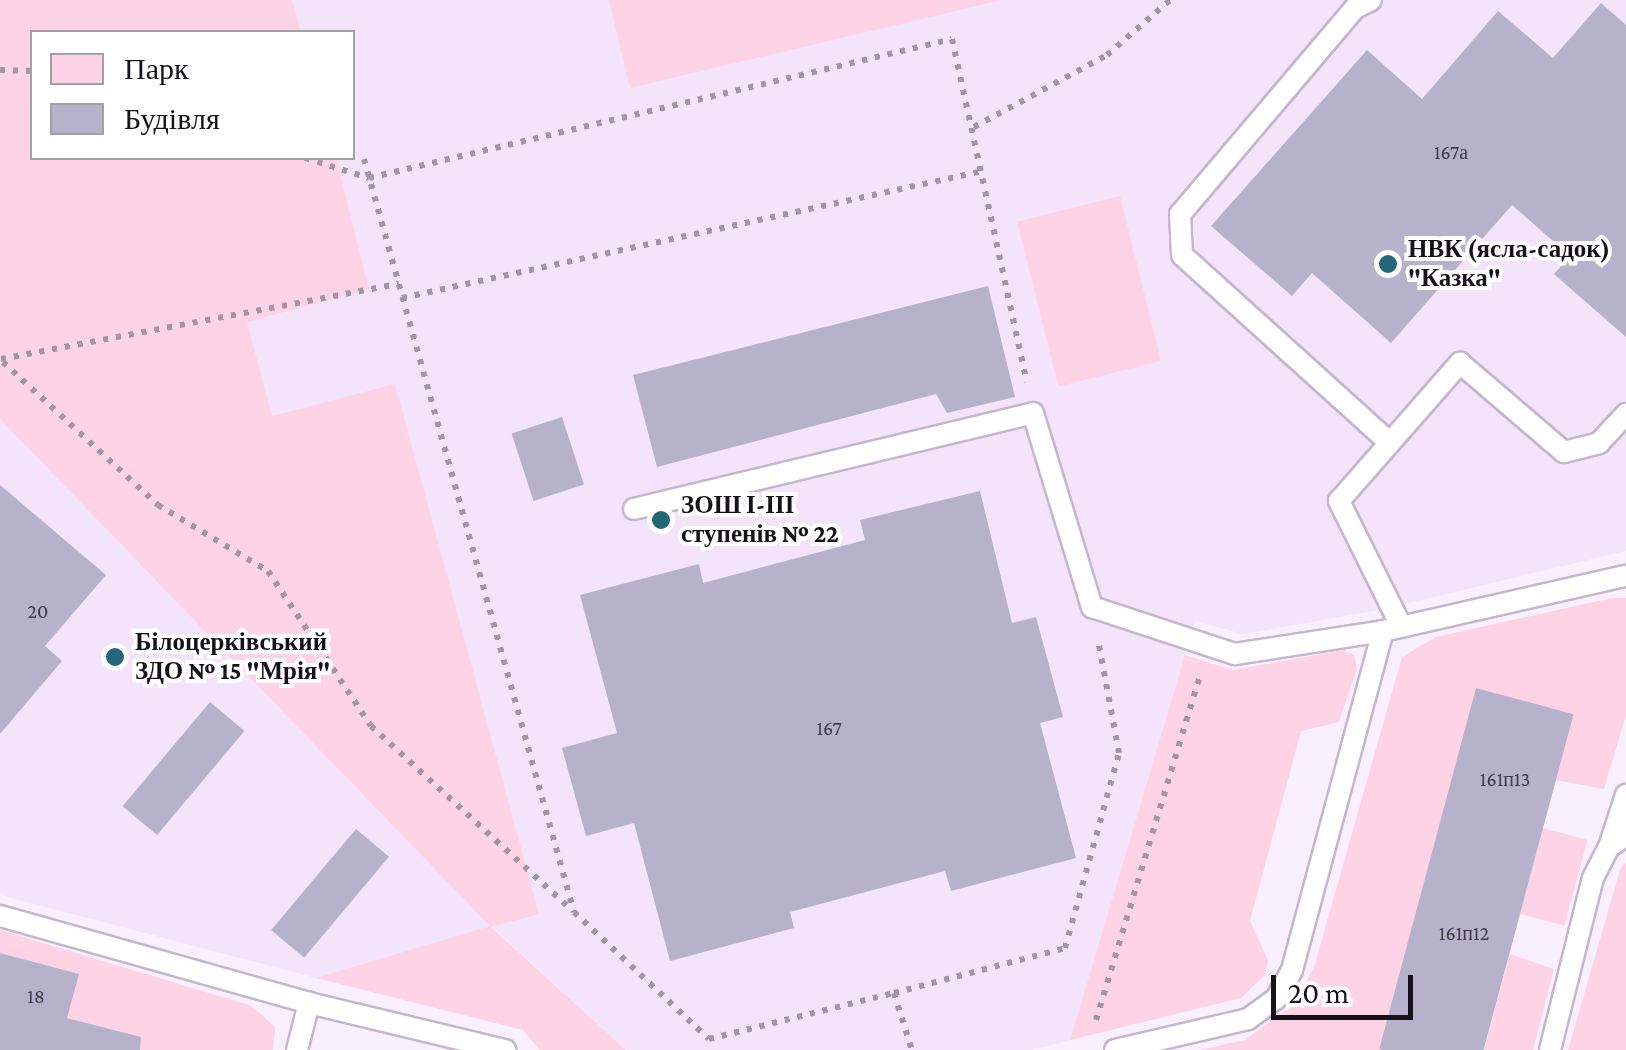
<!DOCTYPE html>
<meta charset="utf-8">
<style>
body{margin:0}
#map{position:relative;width:1626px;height:1050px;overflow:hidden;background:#f9effe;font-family:"Crimson Pro",serif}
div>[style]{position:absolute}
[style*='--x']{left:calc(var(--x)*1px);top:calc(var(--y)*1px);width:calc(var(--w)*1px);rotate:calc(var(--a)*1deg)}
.built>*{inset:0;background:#f3e4fc}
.green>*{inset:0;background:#fed3e5;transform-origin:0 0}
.building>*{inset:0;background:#b6b2cb;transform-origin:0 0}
.path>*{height:6px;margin-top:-3px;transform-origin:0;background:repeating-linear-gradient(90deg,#9f97a3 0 5px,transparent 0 13px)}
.roads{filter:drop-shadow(2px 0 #c4b6cd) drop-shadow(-2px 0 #c4b6cd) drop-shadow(0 2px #c4b6cd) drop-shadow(0 -2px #c4b6cd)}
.service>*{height:20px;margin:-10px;padding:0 10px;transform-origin:10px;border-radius:10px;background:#fff}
.dots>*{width:28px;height:28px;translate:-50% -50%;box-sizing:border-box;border:5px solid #fff;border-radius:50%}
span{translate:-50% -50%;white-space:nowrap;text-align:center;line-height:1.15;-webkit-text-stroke:8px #fff;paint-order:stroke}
.number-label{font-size:20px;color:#3f3a46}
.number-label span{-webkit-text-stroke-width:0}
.poi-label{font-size:25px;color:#17121a;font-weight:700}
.left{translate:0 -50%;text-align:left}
.legend{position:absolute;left:30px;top:30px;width:325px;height:130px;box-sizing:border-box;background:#fff;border:2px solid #a2a0a3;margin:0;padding:12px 18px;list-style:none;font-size:30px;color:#17121a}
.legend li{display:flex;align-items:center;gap:20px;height:50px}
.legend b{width:50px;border:2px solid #a2a0a3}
.scale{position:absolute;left:1271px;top:975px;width:142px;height:45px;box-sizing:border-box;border:5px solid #17121a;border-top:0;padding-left:12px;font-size:30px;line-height:35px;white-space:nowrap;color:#17121a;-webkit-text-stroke:8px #fff;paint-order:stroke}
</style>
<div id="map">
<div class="built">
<i style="clip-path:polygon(evenodd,0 0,1626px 0,1626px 551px,1379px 610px,1243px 634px,1195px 621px,1070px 1040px,1031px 1050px,626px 1050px,491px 926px,316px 978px,0 895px,0 0,32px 32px,352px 32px,352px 158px,32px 158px,32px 32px)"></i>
</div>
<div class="green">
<i style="clip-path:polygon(0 0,292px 0,301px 32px,32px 32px,32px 158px,336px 158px,369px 289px,247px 322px,272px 416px,395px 384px,539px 914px,491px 927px,626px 1050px,540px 1050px,523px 1030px,316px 978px,490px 926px,0 419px)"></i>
<i style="clip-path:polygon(609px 0,1002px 0,630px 88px)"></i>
<i style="left:1120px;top:196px;width:170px;height:106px;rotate:76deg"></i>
<i style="clip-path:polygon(1612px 598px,1626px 598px,1626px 715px,1604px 789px,1556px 780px,1437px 844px,1381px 1050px,1199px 1050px,1245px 1040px,1297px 1002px,1315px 964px,1402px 657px,1436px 637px)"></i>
<i style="clip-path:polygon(1344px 650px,1354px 655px,1357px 669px,1339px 722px,1301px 731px,1250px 921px,1268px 960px,1265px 975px,1241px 998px,1070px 1040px,1185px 655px,1233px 670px)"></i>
<i style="left:1543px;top:828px;width:46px;height:89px;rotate:15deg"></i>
<i style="clip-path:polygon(1626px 862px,1626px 1050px,1568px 1050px,1620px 870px)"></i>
<i style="clip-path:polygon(0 930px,252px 1006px,275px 1027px,273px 1050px,118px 1050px,123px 1032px,67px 1018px,78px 974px,0 953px)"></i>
<i style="clip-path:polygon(1510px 954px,1554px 969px,1533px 1050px,1484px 1050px)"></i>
</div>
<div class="building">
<i style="clip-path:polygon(1601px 3px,1626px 25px,1626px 337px,1554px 274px,1570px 256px,1512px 205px,1391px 343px,1312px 273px,1292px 296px,1211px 226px,1367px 50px,1422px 99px,1498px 11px,1553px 58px)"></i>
<i style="clip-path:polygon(988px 286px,1015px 397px,947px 413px,936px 394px,657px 467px,633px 375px)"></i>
<i style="left:562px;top:417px;width:71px;height:53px;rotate:72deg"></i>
<i style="clip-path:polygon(0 485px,106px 575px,45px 646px,62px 661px,0 734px)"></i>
<i style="clip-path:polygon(980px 491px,1012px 623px,1036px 617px,1063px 717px,1040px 723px,1076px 858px,951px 891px,945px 871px,790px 912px,794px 928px,670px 961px,634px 823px,586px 836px,562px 748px,617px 733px,580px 595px,699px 564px,703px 583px,865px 540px,860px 520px)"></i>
<i style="left:1476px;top:688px;width:101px;height:374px;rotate:15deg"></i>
<i style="left:210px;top:702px;width:45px;height:136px;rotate:40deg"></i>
<i style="left:356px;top:829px;width:43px;height:132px;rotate:40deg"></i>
<i style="clip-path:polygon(0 953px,79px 974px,67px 1018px,141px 1037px,140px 1050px,0 1050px)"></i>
</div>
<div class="path">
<i style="--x:0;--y:70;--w:32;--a:2"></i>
<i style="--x:974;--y:127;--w:151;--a:-28.4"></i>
<i style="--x:1107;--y:55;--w:84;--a:-41.1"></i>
<i style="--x:305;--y:158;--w:67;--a:17.4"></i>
<i style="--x:369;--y:178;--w:599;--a:-13.41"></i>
<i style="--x:952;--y:39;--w:351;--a:77.7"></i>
<i style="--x:364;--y:159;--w:782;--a:74.42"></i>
<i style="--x:574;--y:912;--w:185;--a:43.3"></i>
<i style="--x:709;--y:1039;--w:191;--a:-14"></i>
<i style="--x:894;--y:993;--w:60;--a:72.5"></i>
<i style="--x:402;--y:298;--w:595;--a:-12.33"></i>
<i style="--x:1;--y:359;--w:405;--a:-10.7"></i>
<i style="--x:3;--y:362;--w:211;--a:42.7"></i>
<i style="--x:158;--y:505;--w:128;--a:31"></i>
<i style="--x:268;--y:571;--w:186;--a:56.4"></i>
<i style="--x:371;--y:726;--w:273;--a:42.5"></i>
<i style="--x:894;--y:993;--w:177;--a:-14.7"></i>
<i style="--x:1065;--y:948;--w:202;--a:-74.5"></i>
<i style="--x:1119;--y:753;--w:110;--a:-100.5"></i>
<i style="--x:1096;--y:1020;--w:357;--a:-73.2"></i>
</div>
<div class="roads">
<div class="service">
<i style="--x:1371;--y:0;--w:18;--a:153"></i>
<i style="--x:1355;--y:8;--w:270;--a:130.3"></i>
<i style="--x:1180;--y:214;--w:41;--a:87.2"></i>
<i style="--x:1182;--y:255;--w:280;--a:42.1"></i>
<i style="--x:634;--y:509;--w:410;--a:-13.5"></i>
<i style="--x:1033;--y:413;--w:203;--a:73.1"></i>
<i style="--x:1092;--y:607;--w:151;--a:18.2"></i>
<i style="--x:1235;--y:654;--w:150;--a:-8.8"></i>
<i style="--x:1383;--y:631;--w:249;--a:-12.8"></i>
<i style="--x:1401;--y:626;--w:140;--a:-116.4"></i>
<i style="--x:1339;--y:501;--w:184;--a:-48.8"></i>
<i style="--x:1460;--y:363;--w:137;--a:40.6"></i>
<i style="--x:1564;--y:452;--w:36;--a:-14"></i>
<i style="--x:1599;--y:443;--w:40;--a:-47"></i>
<i style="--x:1609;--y:847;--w:55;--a:-71.9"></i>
<i style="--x:0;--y:916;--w:321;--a:15.7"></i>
<i style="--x:309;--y:1003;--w:202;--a:13.5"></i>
<i style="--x:297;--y:1050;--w:49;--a:-75.7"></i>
<i style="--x:1115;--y:1050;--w:137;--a:-13.1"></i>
<i style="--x:1248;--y:1019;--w:34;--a:-36"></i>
<i style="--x:1276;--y:999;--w:33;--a:-61"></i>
<i style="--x:1292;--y:970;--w:351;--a:-75"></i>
<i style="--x:1550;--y:1050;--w:177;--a:-76"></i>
<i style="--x:1593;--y:878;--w:35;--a:-63"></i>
<i style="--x:1609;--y:847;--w:21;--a:-35"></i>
</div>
</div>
<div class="dots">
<i style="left:1388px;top:264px;background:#236778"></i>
<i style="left:661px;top:520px;background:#236778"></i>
<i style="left:115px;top:657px;background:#236778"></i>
</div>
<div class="number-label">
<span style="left:1451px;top:152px">167а</span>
<span style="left:38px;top:611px">20</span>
<span style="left:829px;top:728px">167</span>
<span style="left:1505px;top:779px">161п13</span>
<span style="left:1464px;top:933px">161п12</span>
<span style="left:36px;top:996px">18</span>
</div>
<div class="poi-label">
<span class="left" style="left:1408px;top:264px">НВК (ясла-садок)<br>"Казка"</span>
<span class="left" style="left:681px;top:520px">ЗОШ І-ІІІ<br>ступенів № 22</span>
<span class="left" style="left:135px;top:657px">Білоцерківський<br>ЗДО № 15 "Мрія"</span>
</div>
<ul class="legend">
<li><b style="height:28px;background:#fed3e5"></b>Парк</li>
<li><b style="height:28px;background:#b6b2cb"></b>Будівля</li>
</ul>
<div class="scale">20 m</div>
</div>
